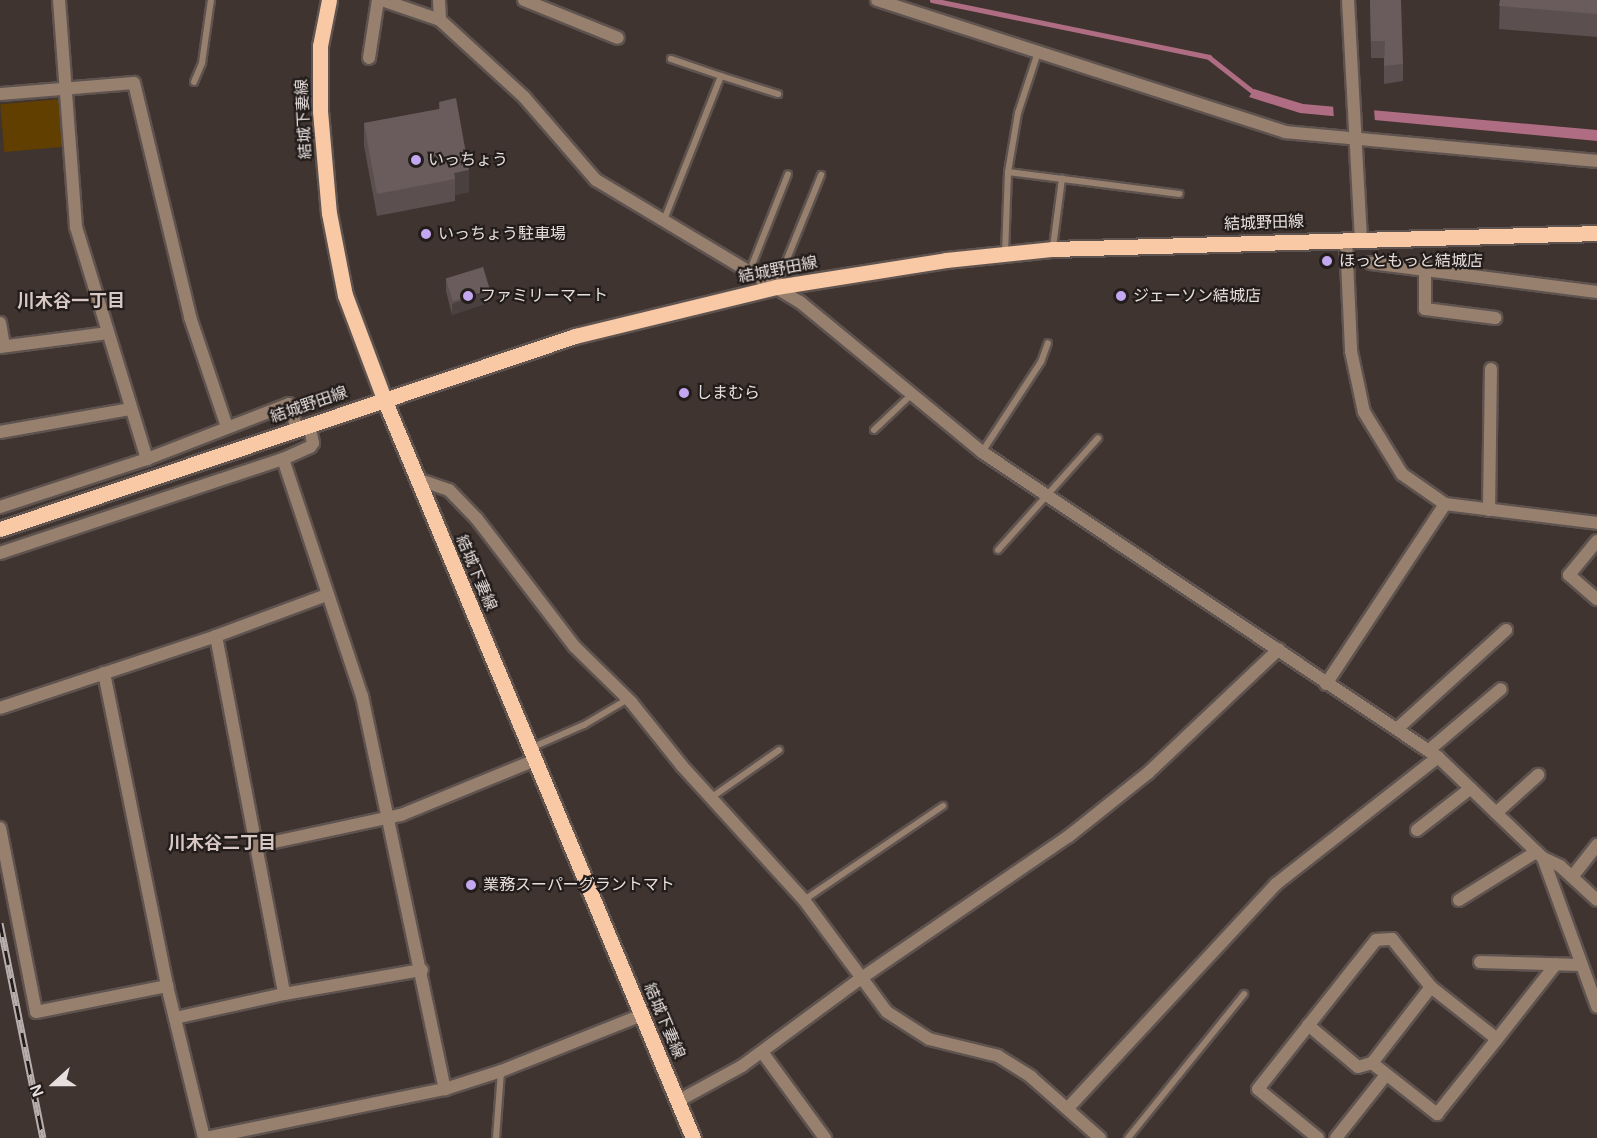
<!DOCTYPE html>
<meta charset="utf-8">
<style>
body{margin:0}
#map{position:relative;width:1597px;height:1138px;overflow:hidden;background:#403430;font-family:Arial,"Noto Sans JP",sans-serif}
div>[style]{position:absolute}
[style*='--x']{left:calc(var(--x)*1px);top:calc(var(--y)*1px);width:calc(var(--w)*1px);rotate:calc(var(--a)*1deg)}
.green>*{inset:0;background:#603f00;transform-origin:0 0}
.water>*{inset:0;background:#ae6d82}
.pier>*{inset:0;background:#403430}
.stream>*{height:4.5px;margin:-2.25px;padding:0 2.25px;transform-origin:2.25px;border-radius:2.25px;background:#ae6d82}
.roads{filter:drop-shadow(2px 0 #5e534f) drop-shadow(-2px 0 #5e534f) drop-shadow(0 2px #5e534f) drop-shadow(0 -2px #5e534f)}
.service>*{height:6px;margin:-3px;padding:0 3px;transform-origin:3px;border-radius:3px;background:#98806f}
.minor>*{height:12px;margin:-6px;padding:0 6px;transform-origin:6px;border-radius:6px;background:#98806f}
.tertiary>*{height:12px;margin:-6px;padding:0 6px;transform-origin:6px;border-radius:6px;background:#98806f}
.primary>*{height:15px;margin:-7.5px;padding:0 7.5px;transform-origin:7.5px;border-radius:7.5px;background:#f9c8a5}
.rail>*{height:7px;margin-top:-3.5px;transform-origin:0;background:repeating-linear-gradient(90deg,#221d1b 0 14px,#b8afad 0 28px);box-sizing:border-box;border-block:2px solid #b8afad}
.wall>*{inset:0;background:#5b4f4f}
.shaded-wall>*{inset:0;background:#4a4040}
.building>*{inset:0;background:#6a5c5c;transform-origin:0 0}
.dots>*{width:16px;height:16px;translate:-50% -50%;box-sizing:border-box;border:3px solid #221d1b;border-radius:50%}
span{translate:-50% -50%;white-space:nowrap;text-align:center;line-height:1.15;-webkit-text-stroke:4.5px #221d1b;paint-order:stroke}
.street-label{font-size:16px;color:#e7dfdd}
.poi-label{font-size:16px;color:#e7dfdd}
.left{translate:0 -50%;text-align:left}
.neighbourhood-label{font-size:18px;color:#d7c8c3;font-weight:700}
.north{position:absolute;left:24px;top:1054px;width:60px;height:60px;-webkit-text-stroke:4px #221d1b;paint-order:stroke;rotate:249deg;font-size:16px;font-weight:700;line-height:24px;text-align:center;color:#e7dfdd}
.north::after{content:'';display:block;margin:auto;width:21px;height:27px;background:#e7dfdd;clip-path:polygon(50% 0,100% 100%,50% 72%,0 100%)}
</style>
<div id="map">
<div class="green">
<i style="left:60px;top:99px;width:48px;height:60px;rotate:85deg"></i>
</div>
<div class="water">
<i style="clip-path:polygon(1254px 89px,1303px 104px,1597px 130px,1597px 141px,1300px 113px,1249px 97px)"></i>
</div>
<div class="pier">
<i style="clip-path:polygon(1333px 104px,1374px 108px,1375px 123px,1334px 120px)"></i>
</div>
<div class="stream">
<i style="--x:932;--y:0;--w:283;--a:11.6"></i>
<i style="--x:1209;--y:57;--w:60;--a:38.2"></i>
</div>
<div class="roads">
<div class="service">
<i style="--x:721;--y:76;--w:60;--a:17.5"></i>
<i style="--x:194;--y:82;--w:21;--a:-67"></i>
<i style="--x:202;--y:63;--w:64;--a:-81.9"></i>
<i style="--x:1008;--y:172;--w:173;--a:7.3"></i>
<i style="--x:664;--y:220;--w:155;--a:-68.4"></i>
<i style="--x:721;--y:76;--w:53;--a:-161.2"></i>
<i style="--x:1053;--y:247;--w:69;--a:-82.5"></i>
<i style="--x:1005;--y:254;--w:82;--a:-87.9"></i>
<i style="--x:1008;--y:172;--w:60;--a:-80.4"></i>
<i style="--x:1018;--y:113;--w:64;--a:-71.8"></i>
<i style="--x:750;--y:270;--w:103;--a:-68.4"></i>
<i style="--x:776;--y:286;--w:120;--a:-67.9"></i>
<i style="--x:874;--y:430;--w:50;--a:-43.4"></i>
<i style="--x:982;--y:452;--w:108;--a:-56.8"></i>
<i style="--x:1041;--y:362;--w:20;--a:-70"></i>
<i style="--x:998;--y:550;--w:150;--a:-48.2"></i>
<i style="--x:531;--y:748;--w:58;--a:-23.5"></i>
<i style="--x:584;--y:725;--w:51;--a:-30.6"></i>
<i style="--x:712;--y:797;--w:82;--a:-35"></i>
<i style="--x:804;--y:900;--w:168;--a:-34.1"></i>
<i style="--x:496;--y:1138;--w:67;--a:-85.7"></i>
<i style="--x:1128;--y:1138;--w:185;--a:-51.1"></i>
</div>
<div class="minor">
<i style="--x:59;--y:0;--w:228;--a:85.7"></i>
<i style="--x:76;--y:227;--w:243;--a:73"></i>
<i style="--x:382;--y:0;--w:61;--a:19"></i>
<i style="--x:440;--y:20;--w:114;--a:42.5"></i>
<i style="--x:524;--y:97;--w:110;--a:49.1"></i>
<i style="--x:596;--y:180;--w:238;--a:30.9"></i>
<i style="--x:800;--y:302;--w:236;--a:39.5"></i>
<i style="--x:982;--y:452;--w:549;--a:33.78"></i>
<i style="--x:1438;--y:757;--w:146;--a:43.9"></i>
<i style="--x:1543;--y:858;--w:19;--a:25"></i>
<i style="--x:1560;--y:866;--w:50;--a:42.6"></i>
<i style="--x:439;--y:0;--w:20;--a:87"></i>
<i style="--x:524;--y:0;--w:101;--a:22"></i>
<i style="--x:369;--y:58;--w:59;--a:-81.2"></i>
<i style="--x:0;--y:94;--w:134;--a:-4.7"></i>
<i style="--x:134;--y:83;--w:241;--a:76.5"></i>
<i style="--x:190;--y:317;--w:116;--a:71.4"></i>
<i style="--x:1346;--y:239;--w:112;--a:87.4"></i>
<i style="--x:1351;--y:351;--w:62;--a:78"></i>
<i style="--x:1364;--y:412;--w:73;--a:58.5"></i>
<i style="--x:1402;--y:474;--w:52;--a:34.9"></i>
<i style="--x:1445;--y:504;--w:153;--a:7.1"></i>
<i style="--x:1371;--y:263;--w:228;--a:7.3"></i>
<i style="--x:1425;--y:267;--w:42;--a:90"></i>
<i style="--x:1425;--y:309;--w:71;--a:7.3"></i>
<i style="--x:0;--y:323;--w:23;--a:80"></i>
<i style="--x:0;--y:347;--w:109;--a:-7.4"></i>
<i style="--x:0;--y:432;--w:133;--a:-10"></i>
<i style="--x:283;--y:459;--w:250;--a:71.6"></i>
<i style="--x:362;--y:696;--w:402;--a:78.1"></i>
<i style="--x:417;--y:479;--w:34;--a:19"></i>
<i style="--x:449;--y:490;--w:40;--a:46"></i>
<i style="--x:477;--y:519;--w:160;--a:52.6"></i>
<i style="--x:574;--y:646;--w:80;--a:44.5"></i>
<i style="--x:631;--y:702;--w:82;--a:51.4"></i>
<i style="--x:682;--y:766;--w:181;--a:47.7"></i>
<i style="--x:804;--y:900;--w:139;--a:53.5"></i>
<i style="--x:887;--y:1012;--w:50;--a:32.7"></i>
<i style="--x:929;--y:1039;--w:71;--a:13.8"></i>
<i style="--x:998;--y:1056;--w:39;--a:32"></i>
<i style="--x:1031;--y:1077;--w:92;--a:41.5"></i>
<i style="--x:0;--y:507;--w:155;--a:-18.1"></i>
<i style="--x:147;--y:459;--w:152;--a:-21.2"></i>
<i style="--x:289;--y:404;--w:25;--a:72"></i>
<i style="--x:1489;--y:510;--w:141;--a:-89.2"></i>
<i style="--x:1597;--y:541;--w:44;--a:129.5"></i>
<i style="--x:1569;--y:575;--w:37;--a:41"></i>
<i style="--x:0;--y:553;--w:298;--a:-18.4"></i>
<i style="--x:283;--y:459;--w:30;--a:-24"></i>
<i style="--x:310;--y:447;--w:5;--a:-53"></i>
<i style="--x:313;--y:443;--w:19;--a:-102"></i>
<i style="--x:216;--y:636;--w:364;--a:79.2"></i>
<i style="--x:104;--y:673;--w:319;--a:78.6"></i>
<i style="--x:167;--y:986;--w:156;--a:76.3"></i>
<i style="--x:1326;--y:684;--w:216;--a:-56.5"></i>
<i style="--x:0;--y:708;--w:228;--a:-18.4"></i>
<i style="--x:216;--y:636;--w:118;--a:-20.3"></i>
<i style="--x:1398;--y:728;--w:146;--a:-42.2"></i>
<i style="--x:1429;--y:750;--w:94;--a:-40.3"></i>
<i style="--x:1496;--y:813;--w:57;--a:-42.1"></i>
<i style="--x:0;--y:828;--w:187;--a:78.9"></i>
<i style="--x:36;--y:1012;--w:134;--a:-11.2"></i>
<i style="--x:1417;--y:830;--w:68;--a:-37.9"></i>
<i style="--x:256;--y:846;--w:148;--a:-12.1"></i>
<i style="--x:401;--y:815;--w:145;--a:-22.3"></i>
<i style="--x:1543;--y:858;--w:158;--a:70"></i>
<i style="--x:1572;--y:877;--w:41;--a:-52"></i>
<i style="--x:1459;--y:900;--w:91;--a:-31.9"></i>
<i style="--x:1480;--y:962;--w:101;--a:1.7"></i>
<i style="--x:175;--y:1018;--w:112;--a:-12.4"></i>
<i style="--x:284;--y:994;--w:140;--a:-9.9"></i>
<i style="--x:1308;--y:1025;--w:65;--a:40"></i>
<i style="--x:1358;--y:1067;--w:15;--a:-16"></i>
<i style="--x:1497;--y:1039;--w:84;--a:-141.8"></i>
<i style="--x:1431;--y:987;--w:96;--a:127.8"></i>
<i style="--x:1372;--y:1063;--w:83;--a:38.1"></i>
<i style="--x:1437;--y:1114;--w:96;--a:-51.3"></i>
<i style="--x:1497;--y:1039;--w:95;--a:-51.8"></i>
<i style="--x:762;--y:1052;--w:107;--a:53.8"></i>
<i style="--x:678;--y:1101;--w:73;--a:-28.7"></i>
<i style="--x:742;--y:1066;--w:147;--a:-36.4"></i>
<i style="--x:860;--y:979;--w:253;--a:-34.4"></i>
<i style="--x:1069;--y:836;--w:101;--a:-38.6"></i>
<i style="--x:1148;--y:773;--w:180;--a:-43.4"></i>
<i style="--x:1068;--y:1108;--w:306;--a:-47.1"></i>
<i style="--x:1276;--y:884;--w:206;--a:-38.1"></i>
<i style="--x:1318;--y:1138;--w:77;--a:-140.8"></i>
<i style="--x:1258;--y:1089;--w:190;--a:-51.6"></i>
<i style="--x:1376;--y:940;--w:16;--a:-4"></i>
<i style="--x:1392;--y:939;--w:62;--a:50.9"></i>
<i style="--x:1336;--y:1138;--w:80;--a:-51.6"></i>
</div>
<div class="tertiary">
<i style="--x:877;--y:0;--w:429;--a:17.9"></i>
<i style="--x:1285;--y:132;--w:313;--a:5.3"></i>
<i style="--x:1348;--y:0;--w:239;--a:86.9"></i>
<i style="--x:206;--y:1138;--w:244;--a:-11.6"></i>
<i style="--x:445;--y:1089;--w:59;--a:-17.8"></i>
<i style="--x:501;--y:1071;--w:152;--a:-21.7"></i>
</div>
<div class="primary">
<i style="--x:329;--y:0;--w:47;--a:101.1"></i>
<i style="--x:320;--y:46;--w:65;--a:90"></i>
<i style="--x:320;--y:111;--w:102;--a:85"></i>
<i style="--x:329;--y:213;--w:84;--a:79"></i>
<i style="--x:345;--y:295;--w:111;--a:69.4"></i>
<i style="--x:384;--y:399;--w:801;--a:67.31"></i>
<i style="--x:0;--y:529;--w:607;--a:-18.55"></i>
<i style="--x:575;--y:336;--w:207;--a:-13.7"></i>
<i style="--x:776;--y:287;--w:172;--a:-9"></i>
<i style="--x:946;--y:260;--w:108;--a:-5.9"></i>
<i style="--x:1053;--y:249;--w:544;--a:-1.68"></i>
</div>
</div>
<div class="rail">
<i style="--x:0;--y:923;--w:219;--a:78.7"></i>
</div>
<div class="wall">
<i style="clip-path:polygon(1370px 0,1403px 64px,1403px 81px,1384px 84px,1384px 58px,1371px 58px)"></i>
<i style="clip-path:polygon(1500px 0,1597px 0,1597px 37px,1499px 29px)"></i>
<i style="clip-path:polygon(439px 102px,469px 192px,455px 195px,455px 201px,377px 216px,364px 146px,364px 123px,439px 109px)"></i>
<i style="clip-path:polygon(446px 280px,490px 302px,452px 315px,446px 291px)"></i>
</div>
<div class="shaded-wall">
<i style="clip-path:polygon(469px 170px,469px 192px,455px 195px,455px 179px,454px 173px)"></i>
<i style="clip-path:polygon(490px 290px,490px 302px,452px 315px,452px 304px)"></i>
</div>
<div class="building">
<i style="clip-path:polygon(1370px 0,1401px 0,1403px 64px,1384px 66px,1385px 41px,1371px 41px)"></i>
<i style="clip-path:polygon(1500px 0,1597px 0,1597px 14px,1499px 6px)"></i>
<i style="clip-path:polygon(456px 98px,469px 170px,454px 173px,455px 179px,377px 194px,364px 123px,440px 109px,439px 102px)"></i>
<i style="left:483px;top:267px;width:24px;height:39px;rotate:73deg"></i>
</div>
<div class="dots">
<i style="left:416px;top:160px;background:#c4a7f1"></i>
<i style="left:426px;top:234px;background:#c4a7f1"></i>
<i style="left:1327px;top:261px;background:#c4a7f1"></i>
<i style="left:468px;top:296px;background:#c4a7f1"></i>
<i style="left:1121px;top:296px;background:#c4a7f1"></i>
<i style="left:684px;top:393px;background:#c4a7f1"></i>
<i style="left:471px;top:885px;background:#c4a7f1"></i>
</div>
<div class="street-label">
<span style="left:304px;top:119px;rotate:-93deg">結城下妻線</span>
<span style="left:1264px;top:223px;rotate:-2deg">結城野田線</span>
<span style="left:778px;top:270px;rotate:-11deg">結城野田線</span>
<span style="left:309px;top:405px;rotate:-19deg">結城野田線</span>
<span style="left:476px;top:573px;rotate:67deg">結城下妻線</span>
<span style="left:664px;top:1021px;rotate:67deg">結城下妻線</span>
</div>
<div class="poi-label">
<span class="left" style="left:428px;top:160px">いっちょう</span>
<span class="left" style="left:438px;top:234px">いっちょう駐車場</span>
<span class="left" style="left:1339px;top:261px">ほっともっと結城店</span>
<span class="left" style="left:480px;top:296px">ファミリーマート</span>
<span class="left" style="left:1133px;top:296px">ジェーソン結城店</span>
<span class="left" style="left:696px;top:393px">しまむら</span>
<span class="left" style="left:483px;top:885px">業務スーパーグラントマト</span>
</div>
<div class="neighbourhood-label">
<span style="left:71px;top:301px">川木谷一丁目</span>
<span style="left:222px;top:843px">川木谷二丁目</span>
</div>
<div class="north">N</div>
</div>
